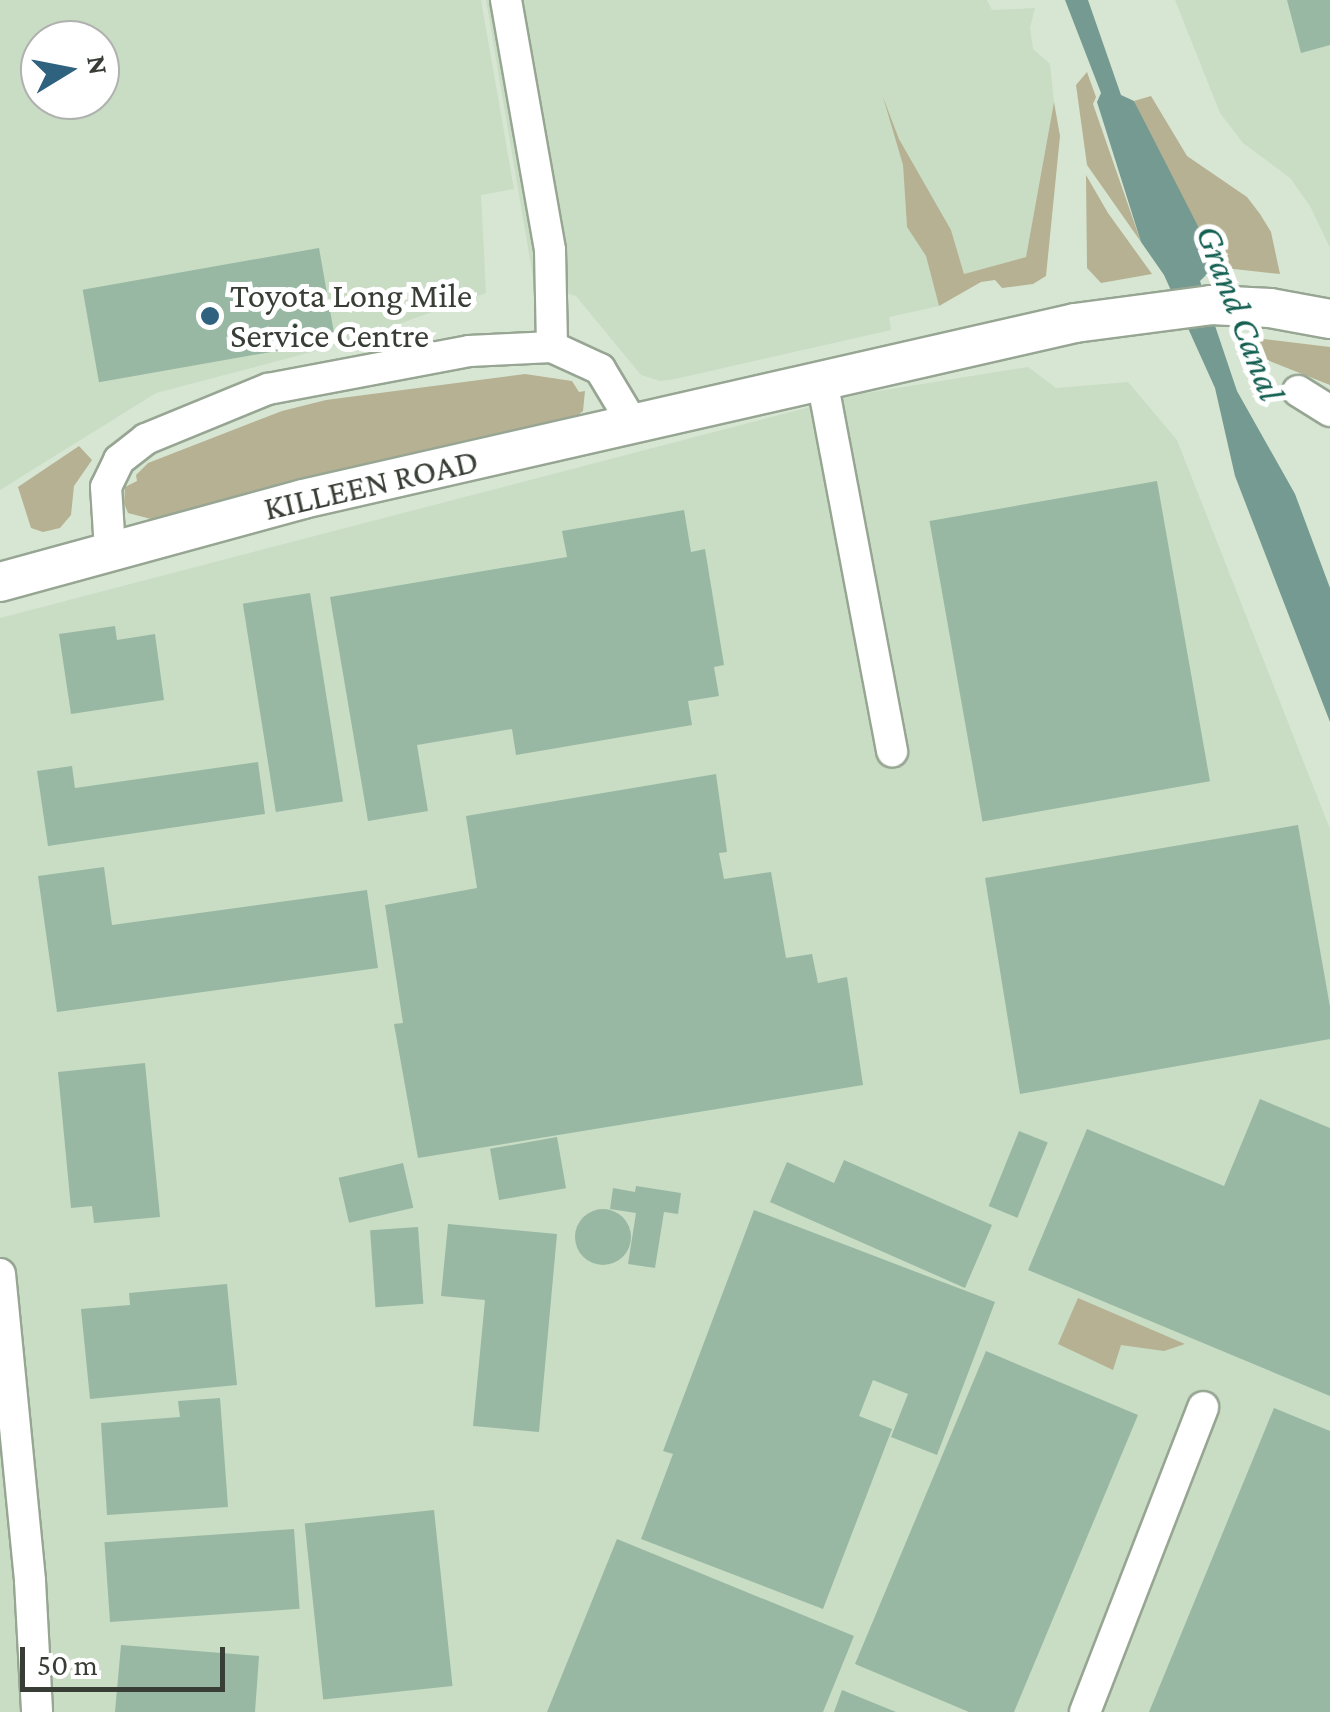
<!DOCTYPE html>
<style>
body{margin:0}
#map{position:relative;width:1330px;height:1712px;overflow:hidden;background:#d7e6d3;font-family:"Crimson Pro",serif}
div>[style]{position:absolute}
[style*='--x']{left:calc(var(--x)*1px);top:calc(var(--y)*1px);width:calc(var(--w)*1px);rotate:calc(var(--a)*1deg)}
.built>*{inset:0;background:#c9dcc4}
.green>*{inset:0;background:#b6b192}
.water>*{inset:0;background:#759a91}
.building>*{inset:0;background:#98b8a4;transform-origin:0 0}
.round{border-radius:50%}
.roads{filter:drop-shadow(2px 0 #97a593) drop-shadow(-2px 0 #97a593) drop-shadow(0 2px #97a593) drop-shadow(0 -2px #97a593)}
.minor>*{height:30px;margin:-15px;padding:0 15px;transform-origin:15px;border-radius:15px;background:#fff}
.tertiary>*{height:38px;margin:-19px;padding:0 19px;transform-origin:19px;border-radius:19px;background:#fff}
.dots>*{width:28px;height:28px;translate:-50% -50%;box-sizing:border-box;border:5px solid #fff;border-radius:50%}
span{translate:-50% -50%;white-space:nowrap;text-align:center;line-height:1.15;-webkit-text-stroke:10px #fff;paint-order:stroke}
.poi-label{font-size:35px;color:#383e36}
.left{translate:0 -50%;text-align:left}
.street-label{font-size:35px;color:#383e36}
.water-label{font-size:38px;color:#135f51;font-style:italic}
.north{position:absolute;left:20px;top:20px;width:100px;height:100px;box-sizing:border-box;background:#fff;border:2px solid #afb2af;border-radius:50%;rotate:80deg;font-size:28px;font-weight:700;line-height:40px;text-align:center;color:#383e36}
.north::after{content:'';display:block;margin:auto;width:35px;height:45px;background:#2f627f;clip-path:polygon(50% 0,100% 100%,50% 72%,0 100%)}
.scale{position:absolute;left:20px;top:1647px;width:205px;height:45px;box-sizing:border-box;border:5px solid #383e36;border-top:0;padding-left:12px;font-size:30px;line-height:35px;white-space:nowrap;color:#383e36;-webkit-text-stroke:8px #fff;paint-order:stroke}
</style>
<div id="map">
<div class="built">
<i style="clip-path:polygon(evenodd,0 0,481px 0,514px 189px,481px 195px,486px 293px,342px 344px,156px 393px,0 490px,0 0,40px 40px,100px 40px,100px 100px,40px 100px,40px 40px)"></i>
<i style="clip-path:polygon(486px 0,987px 0,992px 10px,1035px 8px,1030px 28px,1033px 49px,1050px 64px,1054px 102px,1026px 257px,964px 274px,951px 230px,899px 139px,888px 110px,903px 165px,907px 227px,926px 255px,939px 306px,889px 317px,891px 330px,675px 379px,660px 381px,641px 375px,576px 296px,534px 283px)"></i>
<i style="clip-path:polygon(1175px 0,1330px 0,1330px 248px,1310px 206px,1290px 178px,1243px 143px,1220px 113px)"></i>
<i style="clip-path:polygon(1028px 367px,1056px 388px,1128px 382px,1177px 440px,1330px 829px,1330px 1712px,0 1712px,0 618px,860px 394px)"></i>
</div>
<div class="green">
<i style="clip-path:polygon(1087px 72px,1096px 97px,1093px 104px,1141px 242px,1087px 165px,1076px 85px)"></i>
<i style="clip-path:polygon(1151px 96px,1187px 156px,1247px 197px,1260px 214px,1271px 232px,1280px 274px,1225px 268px,1218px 255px,1208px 259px,1134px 101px)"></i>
<i style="clip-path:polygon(883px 97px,899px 139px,951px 230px,964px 274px,1026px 257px,1054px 102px,1060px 136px,1046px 276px,1033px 284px,1002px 288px,995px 280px,981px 282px,939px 306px,926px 256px,907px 227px,903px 165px)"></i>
<i style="clip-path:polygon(1086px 175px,1108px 213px,1152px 274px,1101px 283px,1087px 268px)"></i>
<i style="clip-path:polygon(1255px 338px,1330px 347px,1330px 385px,1252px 354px)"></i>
<i style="clip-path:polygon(525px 374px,572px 381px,579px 392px,585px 391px,583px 411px,573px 419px,151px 519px,128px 513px,124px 503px,125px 487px,137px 481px,136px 475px,148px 463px,282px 411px,326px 400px)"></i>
<i style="clip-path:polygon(79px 446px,92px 460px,74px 486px,71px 515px,60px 528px,43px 532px,31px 528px,18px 487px)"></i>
<i style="clip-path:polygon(1078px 1298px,1185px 1344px,1164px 1351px,1121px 1345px,1113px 1370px,1058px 1344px)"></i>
</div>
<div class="water">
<i style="clip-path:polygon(1065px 0,1088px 0,1121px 95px,1134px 101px,1203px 236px,1210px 271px,1200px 281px,1237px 391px,1295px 494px,1330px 588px,1330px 722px,1235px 476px,1215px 388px,1164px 275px,1141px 242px,1097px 102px,1101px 93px)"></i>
</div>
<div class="building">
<i style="clip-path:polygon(1287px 0,1330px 0,1330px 45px,1301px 53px)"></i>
<i style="left:319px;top:248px;width:94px;height:240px;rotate:80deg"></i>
<i style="left:1157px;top:481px;width:305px;height:231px;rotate:80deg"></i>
<i style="clip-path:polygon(684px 510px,691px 552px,705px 549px,724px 665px,714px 667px,719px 696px,688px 701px,692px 725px,516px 755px,512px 729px,417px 745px,428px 811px,368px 821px,330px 597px,567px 557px,562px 531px)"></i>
<i style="left:310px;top:593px;width:211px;height:68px;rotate:81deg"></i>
<i style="clip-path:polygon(115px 626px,117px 640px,155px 634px,164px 700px,71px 714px,59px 634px)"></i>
<i style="clip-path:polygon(258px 762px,265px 814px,48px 846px,37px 771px,72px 766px,75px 788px)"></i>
<i style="clip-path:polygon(716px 774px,727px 852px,719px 853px,724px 879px,771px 872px,786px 958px,812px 954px,818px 983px,847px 977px,863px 1085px,418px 1158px,394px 1024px,403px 1023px,385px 905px,477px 888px,466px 816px)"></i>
<i style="clip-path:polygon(1298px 825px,1330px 1007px,1330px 1039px,1020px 1094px,985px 878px)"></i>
<i style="clip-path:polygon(104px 867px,112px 925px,367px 890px,378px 968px,57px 1012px,38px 876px)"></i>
<i style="clip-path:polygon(145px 1063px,160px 1217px,94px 1223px,92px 1206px,71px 1208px,58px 1072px)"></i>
<i style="clip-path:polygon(1260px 1099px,1330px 1128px,1330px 1396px,1028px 1270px,1087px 1129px,1224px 1186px)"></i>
<i style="left:1019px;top:1131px;width:31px;height:81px;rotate:22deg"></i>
<i style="left:557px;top:1137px;width:52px;height:68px;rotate:80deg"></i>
<i style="clip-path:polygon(844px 1160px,992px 1225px,965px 1288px,770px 1202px,787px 1162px,834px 1183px)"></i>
<i style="left:403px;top:1163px;width:46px;height:66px;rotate:77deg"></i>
<i style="clip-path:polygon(636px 1186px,681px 1193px,678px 1214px,664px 1212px,655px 1268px,628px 1264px,636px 1213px,610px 1209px,613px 1188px,635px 1192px)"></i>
<i class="round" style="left:575px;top:1209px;width:56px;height:56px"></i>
<i style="clip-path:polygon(754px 1210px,995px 1302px,937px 1455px,891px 1437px,908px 1394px,873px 1380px,859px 1416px,892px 1429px,823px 1609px,641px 1539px,673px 1454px,663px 1451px)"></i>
<i style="clip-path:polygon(448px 1224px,557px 1234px,539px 1432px,473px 1426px,485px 1300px,441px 1296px)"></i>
<i style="left:418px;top:1227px;width:77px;height:48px;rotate:86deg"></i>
<i style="clip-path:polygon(227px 1284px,237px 1385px,90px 1399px,81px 1309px,130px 1305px,129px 1293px)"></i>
<i style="clip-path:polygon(986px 1351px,1138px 1415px,1014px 1712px,969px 1712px,855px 1664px)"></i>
<i style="clip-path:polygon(220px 1398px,228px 1507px,107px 1515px,101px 1423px,180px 1417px,178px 1401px)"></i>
<i style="clip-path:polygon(1274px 1408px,1330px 1431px,1330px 1712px,1149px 1712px)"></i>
<i style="left:434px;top:1510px;width:177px;height:130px;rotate:84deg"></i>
<i style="left:294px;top:1529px;width:80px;height:190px;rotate:86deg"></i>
<i style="clip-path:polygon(617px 1539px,854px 1636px,823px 1712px,547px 1712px)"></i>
<i style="clip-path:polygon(121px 1645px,259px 1656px,255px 1712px,115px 1712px)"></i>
<i style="clip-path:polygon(842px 1690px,896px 1712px,834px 1712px)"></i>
</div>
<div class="roads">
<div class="minor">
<i style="--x:506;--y:0;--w:254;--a:80"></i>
<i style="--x:550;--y:250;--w:97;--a:88.8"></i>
<i style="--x:822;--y:380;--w:378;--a:79.3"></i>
<i style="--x:1298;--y:391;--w:38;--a:32"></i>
<i style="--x:110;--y:550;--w:63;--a:-93.6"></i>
<i style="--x:106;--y:487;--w:30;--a:-64"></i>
<i style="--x:119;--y:460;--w:34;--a:-38"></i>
<i style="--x:146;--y:439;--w:132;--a:-22.3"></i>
<i style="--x:268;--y:389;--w:205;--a:-10.7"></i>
<i style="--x:469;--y:351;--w:83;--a:-2.8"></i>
<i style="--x:552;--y:347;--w:53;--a:24.6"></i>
<i style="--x:600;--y:369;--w:64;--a:59"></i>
<i style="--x:0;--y:1274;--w:308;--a:84.4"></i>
<i style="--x:30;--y:1581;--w:131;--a:86.9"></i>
<i style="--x:1085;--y:1712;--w:327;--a:-68.8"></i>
</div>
<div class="tertiary">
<i style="--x:0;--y:582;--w:314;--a:-15.3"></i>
<i style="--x:303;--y:499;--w:792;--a:-12.84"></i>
<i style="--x:1075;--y:323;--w:137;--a:-7.5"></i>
<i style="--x:1211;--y:305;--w:59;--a:2.9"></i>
<i style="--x:1270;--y:308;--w:61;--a:10.4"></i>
</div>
</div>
<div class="dots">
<i style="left:210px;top:316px;background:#2f627f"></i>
</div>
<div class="poi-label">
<span class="left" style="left:230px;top:316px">Toyota Long Mile<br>Service Centre</span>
</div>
<div class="street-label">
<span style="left:371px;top:485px;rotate:-13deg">KILLEEN ROAD</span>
</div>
<div class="water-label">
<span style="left:1240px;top:313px;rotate:69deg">Grand Canal</span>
</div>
<div class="north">N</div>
<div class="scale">50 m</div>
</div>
